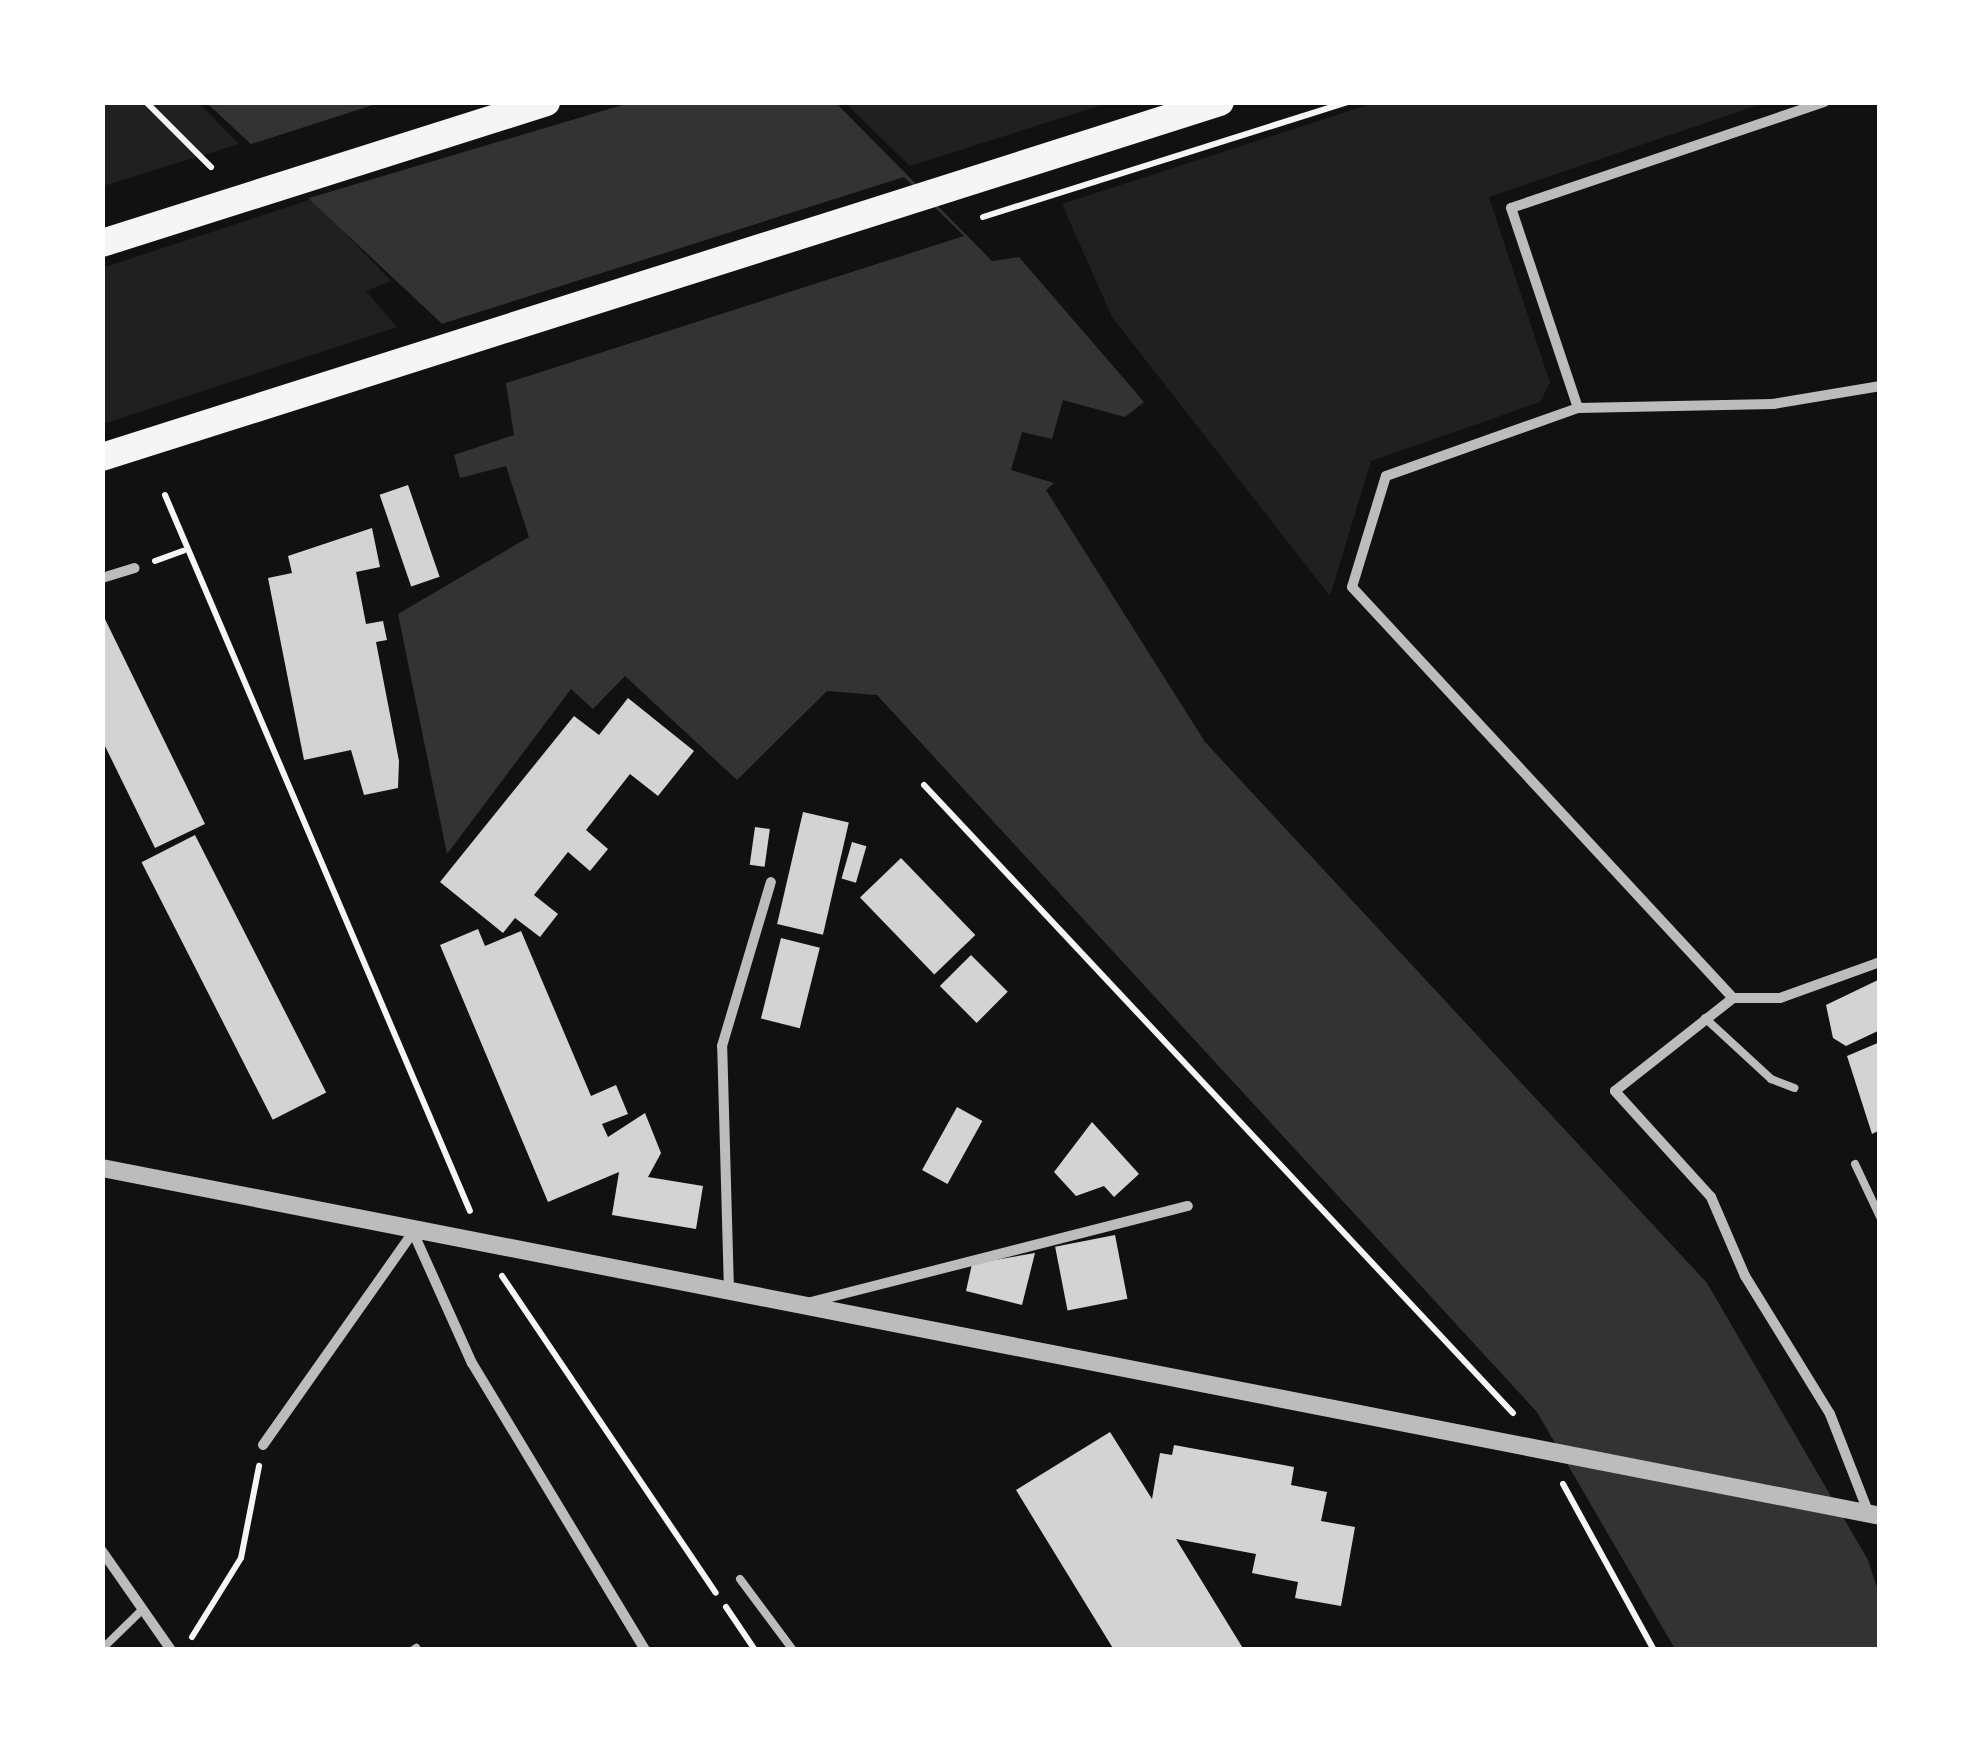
<!DOCTYPE html>
<style>
body{margin:0}
#map{position:relative;width:1982px;height:1752px;overflow:hidden;background:#111;font-family:Jost,sans-serif}
div>[style]{position:absolute}
[style*='--x']{left:calc(var(--x)*1px);top:calc(var(--y)*1px);width:calc(var(--w)*1px);rotate:calc(var(--a)*1deg)}
.green>*{inset:0;background:#202020}
.water>*{inset:0;background:#333}
.pier>*{inset:0;background:#111}
.building>*{inset:0;background:#d3d3d3;transform-origin:0 0}
.path>*{height:6px;margin:-3px;padding:0 3px;transform-origin:3px;border-radius:3px;background:#f5f5f5}
.service>*{height:8px;margin:-4px;padding:0 4px;transform-origin:4px;border-radius:4px;background:#bcbcbc}
.minor>*{height:10px;margin:-5px;padding:0 5px;transform-origin:5px;border-radius:5px;background:#bcbcbc}
.tertiary>*{height:18px;margin:-9px;padding:0 9px;transform-origin:9px;border-radius:9px;background:#bcbcbc}
.trunk>*{height:28px;margin:-14px;padding:0 14px;transform-origin:14px;border-radius:14px;background:#f5f5f5}
span{translate:-50% -50%;white-space:nowrap;text-align:center;line-height:1.15;-webkit-text-stroke:8px #fff;paint-order:stroke}
.frame{position:absolute;inset:0;border:105px solid #fff;pointer-events:none}
</style>
<div id="map">
<div class="green">
<i style="clip-path:polygon(1377px 102px,1764px 103px,1489px 197px,1550px 383px,1540px 402px,1371px 461px,1330px 596px,1112px 317px,1062px 204px)"></i>
<i style="clip-path:polygon(103px 103px,199px 103px,239px 144px,103px 186px)"></i>
<i style="clip-path:polygon(845px 103px,1108px 103px,910px 166px)"></i>
<i style="clip-path:polygon(312px 199px,391px 281px,366px 291px,397px 327px,103px 424px,102px 268px)"></i>
</div>
<div class="water">
<i style="clip-path:polygon(207px 103px,836px 103px,992px 261px,1019px 257px,1144px 402px,1125px 417px,1063px 400px,1052px 439px,1022px 432px,1011px 470px,1054px 483px,1046px 490px,1205px 742px,1707px 1283px,1868px 1560px,1879px 1594px,1879px 1649px,1675px 1649px,1537px 1412px,877px 695px,827px 691px,737px 780px,625px 676px,593px 709px,571px 689px,447px 854px,398px 614px,529px 537px,506px 466px,460px 478px,454px 455px,514px 435px,506px 384px)"></i>
</div>
<div class="pier">
<i style="clip-path:polygon(379px 103px,629px 103px,299px 201px,242px 147px)"></i>
<i style="clip-path:polygon(904px 177px,964px 236px,500px 385px,435px 326px)"></i>
</div>
<div class="building">
<i style="left:408px;top:485px;width:97px;height:30px;rotate:71deg"></i>
<i style="clip-path:polygon(372px 528px,380px 567px,356px 572px,366px 624px,383px 621px,387px 640px,376px 642px,399px 761px,398px 788px,364px 795px,351px 750px,304px 760px,268px 578px,292px 573px,288px 556px)"></i>
<i style="clip-path:polygon(102px 613px,205px 824px,155px 848px,102px 740px)"></i>
<i style="clip-path:polygon(628px 698px,694px 751px,658px 796px,630px 774px,586px 830px,608px 849px,590px 871px,568px 852px,534px 895px,558px 914px,540px 937px,515px 918px,503px 933px,440px 882px,574px 716px,599px 735px)"></i>
<i style="left:803px;top:812px;width:47px;height:115px;rotate:13deg"></i>
<i style="left:755px;top:827px;width:15px;height:38px;rotate:8deg"></i>
<i style="left:195px;top:835px;width:289px;height:60px;rotate:63deg"></i>
<i style="left:852px;top:842px;width:15px;height:38px;rotate:16deg"></i>
<i style="left:901px;top:858px;width:107px;height:57px;rotate:46deg"></i>
<i style="clip-path:polygon(478px 929px,485px 946px,521px 931px,591px 1096px,616px 1085px,628px 1114px,602px 1124px,608px 1137px,645px 1113px,661px 1153px,648px 1177px,703px 1186px,696px 1229px,612px 1215px,619px 1172px,548px 1202px,440px 945px)"></i>
<i style="left:781px;top:938px;width:40px;height:83px;rotate:14deg"></i>
<i style="left:971px;top:955px;width:52px;height:44px;rotate:45deg"></i>
<i style="clip-path:polygon(1880px 979px,1880px 1030px,1846px 1046px,1833px 1038px,1826px 1005px)"></i>
<i style="clip-path:polygon(1880px 1042px,1880px 1130px,1872px 1134px,1847px 1056px)"></i>
<i style="left:957px;top:1107px;width:29px;height:72px;rotate:29deg"></i>
<i style="clip-path:polygon(1092px 1122px,1139px 1174px,1114px 1197px,1104px 1186px,1076px 1196px,1054px 1172px)"></i>
<i style="left:1115px;top:1235px;width:65px;height:61px;rotate:79deg"></i>
<i style="clip-path:polygon(1035px 1253px,1022px 1305px,966px 1291px,972px 1264px)"></i>
<i style="clip-path:polygon(1110px 1432px,1152px 1499px,1160px 1453px,1172px 1455px,1174px 1445px,1294px 1467px,1291px 1485px,1327px 1492px,1321px 1521px,1355px 1527px,1341px 1606px,1295px 1598px,1298px 1582px,1252px 1573px,1256px 1554px,1176px 1539px,1244px 1650px,1114px 1650px,1016px 1490px)"></i>
</div>
<div class="path">
<i style="--x:146;--y:102;--w:92;--a:45"></i>
<i style="--x:983;--y:217;--w:382;--a:-17.5"></i>
<i style="--x:165;--y:495;--w:778;--a:66.93"></i>
<i style="--x:155;--y:561;--w:30;--a:-20"></i>
<i style="--x:924;--y:785;--w:861;--a:46.84"></i>
<i style="--x:502;--y:1276;--w:382;--a:56"></i>
<i style="--x:1563;--y:1484;--w:189;--a:61.3"></i>
<i style="--x:726;--y:1607;--w:52;--a:56"></i>
<i style="--x:192;--y:1637;--w:93;--a:-58.2"></i>
<i style="--x:241;--y:1558;--w:94;--a:-78.9"></i>
</div>
<div class="service">
<i style="--x:1705;--y:1018;--w:90;--a:42.7"></i>
<i style="--x:1771;--y:1079;--w:25;--a:21"></i>
<i style="--x:1855;--y:1164;--w:59;--a:64.7"></i>
<i style="--x:740;--y:1579;--w:89;--a:53.3"></i>
<i style="--x:102;--y:1649;--w:57;--a:-44.3"></i>
<i style="--x:413;--y:1650;--w:4;--a:-34"></i>
</div>
<div class="minor">
<i style="--x:1578;--y:408;--w:211;--a:-108.5"></i>
<i style="--x:1511;--y:208;--w:331;--a:-18.7"></i>
<i style="--x:102;--y:578;--w:34;--a:-17"></i>
<i style="--x:1733;--y:998;--w:47;--a:0"></i>
<i style="--x:1780;--y:998;--w:106;--a:-19.8"></i>
<i style="--x:413;--y:1232;--w:144;--a:65.8"></i>
<i style="--x:472;--y:1363;--w:335;--a:58.9"></i>
<i style="--x:729;--y:1291;--w:245;--a:-91.6"></i>
<i style="--x:722;--y:1046;--w:171;--a:-73.4"></i>
<i style="--x:807;--y:1303;--w:393;--a:-14.3"></i>
<i style="--x:263;--y:1445;--w:261;--a:-54.8"></i>
<i style="--x:1869;--y:1514;--w:107;--a:-111.3"></i>
<i style="--x:1830;--y:1414;--w:162;--a:-121.6"></i>
<i style="--x:1745;--y:1276;--w:86;--a:-113.3"></i>
<i style="--x:1711;--y:1197;--w:143;--a:-132.2"></i>
<i style="--x:1615;--y:1091;--w:150;--a:-38.2"></i>
<i style="--x:1733;--y:998;--w:560;--a:-132.83"></i>
<i style="--x:1352;--y:587;--w:116;--a:-73"></i>
<i style="--x:1386;--y:476;--w:204;--a:-19.5"></i>
<i style="--x:1578;--y:408;--w:195;--a:-1.2"></i>
<i style="--x:1773;--y:404;--w:109;--a:-9.5"></i>
<i style="--x:102;--y:1551;--w:121;--a:55.1"></i>
</div>
<div class="tertiary">
<i style="--x:102;--y:1168;--w:1812;--a:11.07"></i>
</div>
<div class="trunk">
<i style="--x:102;--y:243;--w:466;--a:-17.6"></i>
<i style="--x:102;--y:457;--w:1173;--a:-17.62"></i>
</div>
<div class="frame"></div>
</div>
